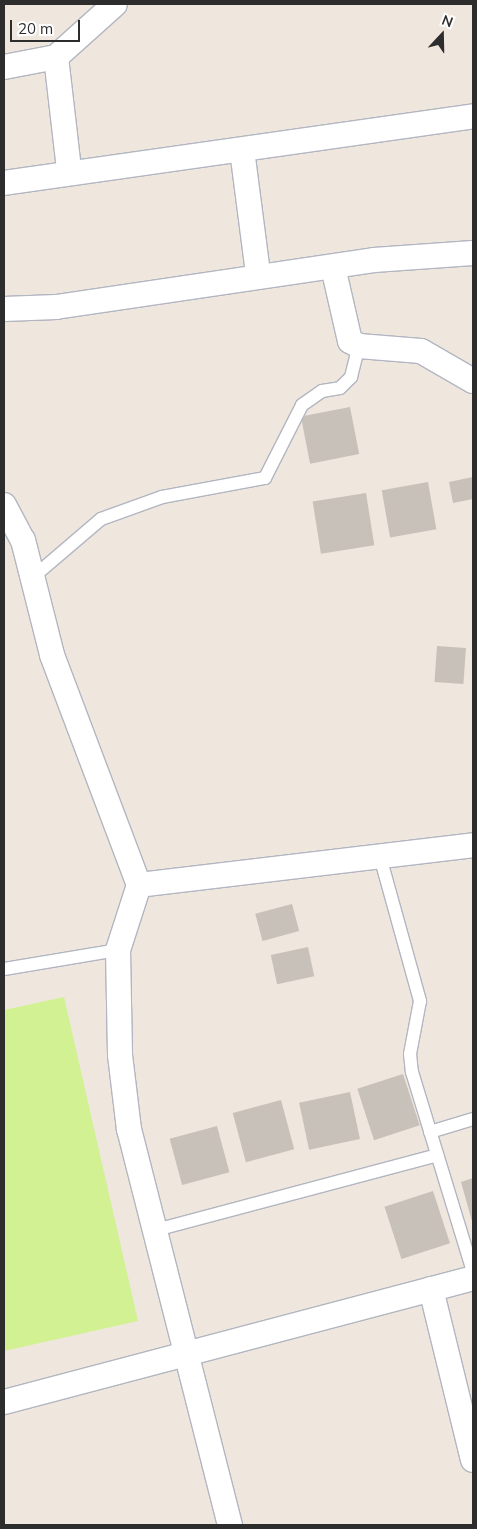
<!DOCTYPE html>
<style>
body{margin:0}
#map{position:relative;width:477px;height:1529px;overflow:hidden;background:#efe6de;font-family:Mulish,sans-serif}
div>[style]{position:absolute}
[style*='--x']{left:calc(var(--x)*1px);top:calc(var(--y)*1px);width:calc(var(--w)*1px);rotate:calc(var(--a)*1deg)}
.pitch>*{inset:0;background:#d1f192}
.building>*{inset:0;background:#c8c1b9;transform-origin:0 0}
.roads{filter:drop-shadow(1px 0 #b2b6c1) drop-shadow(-1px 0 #b2b6c1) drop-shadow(0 1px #b2b6c1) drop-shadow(0 -1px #b2b6c1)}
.service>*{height:12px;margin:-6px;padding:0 6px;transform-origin:6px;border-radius:6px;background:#fff}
.minor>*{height:24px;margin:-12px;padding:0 12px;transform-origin:12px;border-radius:12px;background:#fff}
span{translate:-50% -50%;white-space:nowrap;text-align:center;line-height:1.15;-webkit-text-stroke:4.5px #fff;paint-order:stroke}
.frame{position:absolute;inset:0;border:5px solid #2d2d2d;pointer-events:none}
.north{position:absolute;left:417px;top:10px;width:50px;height:50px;-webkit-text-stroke:4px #fff;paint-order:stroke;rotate:21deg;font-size:14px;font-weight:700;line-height:20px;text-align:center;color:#2d2d2d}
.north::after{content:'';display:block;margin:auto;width:18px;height:22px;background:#2d2d2d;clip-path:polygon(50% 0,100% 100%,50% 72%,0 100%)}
.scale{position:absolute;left:10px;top:20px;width:70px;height:22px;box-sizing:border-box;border:2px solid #2d2d2d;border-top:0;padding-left:6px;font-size:15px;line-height:18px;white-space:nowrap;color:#2d2d2d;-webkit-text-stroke:4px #fff;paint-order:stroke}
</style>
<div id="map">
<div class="pitch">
<i style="clip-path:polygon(64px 997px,138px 1321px,4px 1351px,4px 1010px)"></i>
</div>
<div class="building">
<i style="left:350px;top:407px;width:48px;height:50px;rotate:79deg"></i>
<i style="clip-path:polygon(473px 477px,473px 499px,453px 503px,449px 482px)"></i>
<i style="left:428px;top:482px;width:48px;height:47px;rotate:80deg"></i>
<i style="left:366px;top:493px;width:53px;height:54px;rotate:81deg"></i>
<i style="left:437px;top:646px;width:29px;height:36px;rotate:4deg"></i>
<i style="left:292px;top:904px;width:28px;height:38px;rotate:75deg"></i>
<i style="left:308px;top:947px;width:30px;height:38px;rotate:78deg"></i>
<i style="left:403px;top:1074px;width:54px;height:48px;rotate:72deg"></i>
<i style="left:350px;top:1092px;width:48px;height:52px;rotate:78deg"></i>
<i style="left:281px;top:1100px;width:51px;height:50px;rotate:75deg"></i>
<i style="left:217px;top:1126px;width:48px;height:49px;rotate:75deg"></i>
<i style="clip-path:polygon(473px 1178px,473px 1225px,461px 1182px)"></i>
<i style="left:433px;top:1191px;width:55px;height:51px;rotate:72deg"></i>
</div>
<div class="roads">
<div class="service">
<i style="--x:32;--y:578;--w:91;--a:-40.5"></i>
<i style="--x:101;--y:519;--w:65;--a:-19.8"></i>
<i style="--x:162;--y:497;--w:105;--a:-10.5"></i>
<i style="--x:265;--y:478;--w:82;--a:-63.1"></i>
<i style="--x:302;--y:405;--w:24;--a:-35"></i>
<i style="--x:322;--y:391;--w:18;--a:-9"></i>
<i style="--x:340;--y:388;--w:16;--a:-45"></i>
<i style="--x:351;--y:377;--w:32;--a:-76"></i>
<i style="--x:379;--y:853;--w:154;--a:74.5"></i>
<i style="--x:420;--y:1001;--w:54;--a:100.7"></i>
<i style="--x:410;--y:1054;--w:18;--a:84"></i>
<i style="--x:412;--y:1072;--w:208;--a:73"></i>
<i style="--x:4;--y:969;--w:116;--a:-9.5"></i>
<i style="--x:430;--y:1132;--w:45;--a:-16.8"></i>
<i style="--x:156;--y:1230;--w:291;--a:-14.9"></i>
</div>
<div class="minor">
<i style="--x:56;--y:57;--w:114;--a:83.4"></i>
<i style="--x:4;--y:67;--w:53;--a:-10.9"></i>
<i style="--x:56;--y:57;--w:79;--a:-41.9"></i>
<i style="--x:242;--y:150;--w:125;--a:82.6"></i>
<i style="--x:4;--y:183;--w:474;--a:-8.1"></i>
<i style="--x:333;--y:267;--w:76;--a:77.1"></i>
<i style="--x:350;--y:341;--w:10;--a:29"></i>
<i style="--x:359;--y:346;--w:62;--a:4.6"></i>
<i style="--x:421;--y:351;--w:60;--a:30"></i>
<i style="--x:4;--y:309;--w:52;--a:-2.2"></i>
<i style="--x:56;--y:307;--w:321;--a:-8.4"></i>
<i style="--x:374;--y:260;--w:99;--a:-4"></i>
<i style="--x:4;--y:505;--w:40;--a:62"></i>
<i style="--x:23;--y:540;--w:119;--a:75.8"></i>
<i style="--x:52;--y:655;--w:246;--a:69.3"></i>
<i style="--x:139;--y:885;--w:68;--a:107.9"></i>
<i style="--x:118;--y:950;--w:105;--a:88.9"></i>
<i style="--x:120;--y:1055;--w:75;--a:83.1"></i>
<i style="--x:129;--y:1129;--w:409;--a:75.7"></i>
<i style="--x:139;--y:885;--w:336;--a:-6.8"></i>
<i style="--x:431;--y:1289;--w:176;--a:76.2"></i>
<i style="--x:4;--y:1402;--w:485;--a:-14.8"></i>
</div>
</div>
<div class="frame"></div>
<div class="north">N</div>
<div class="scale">20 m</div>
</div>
